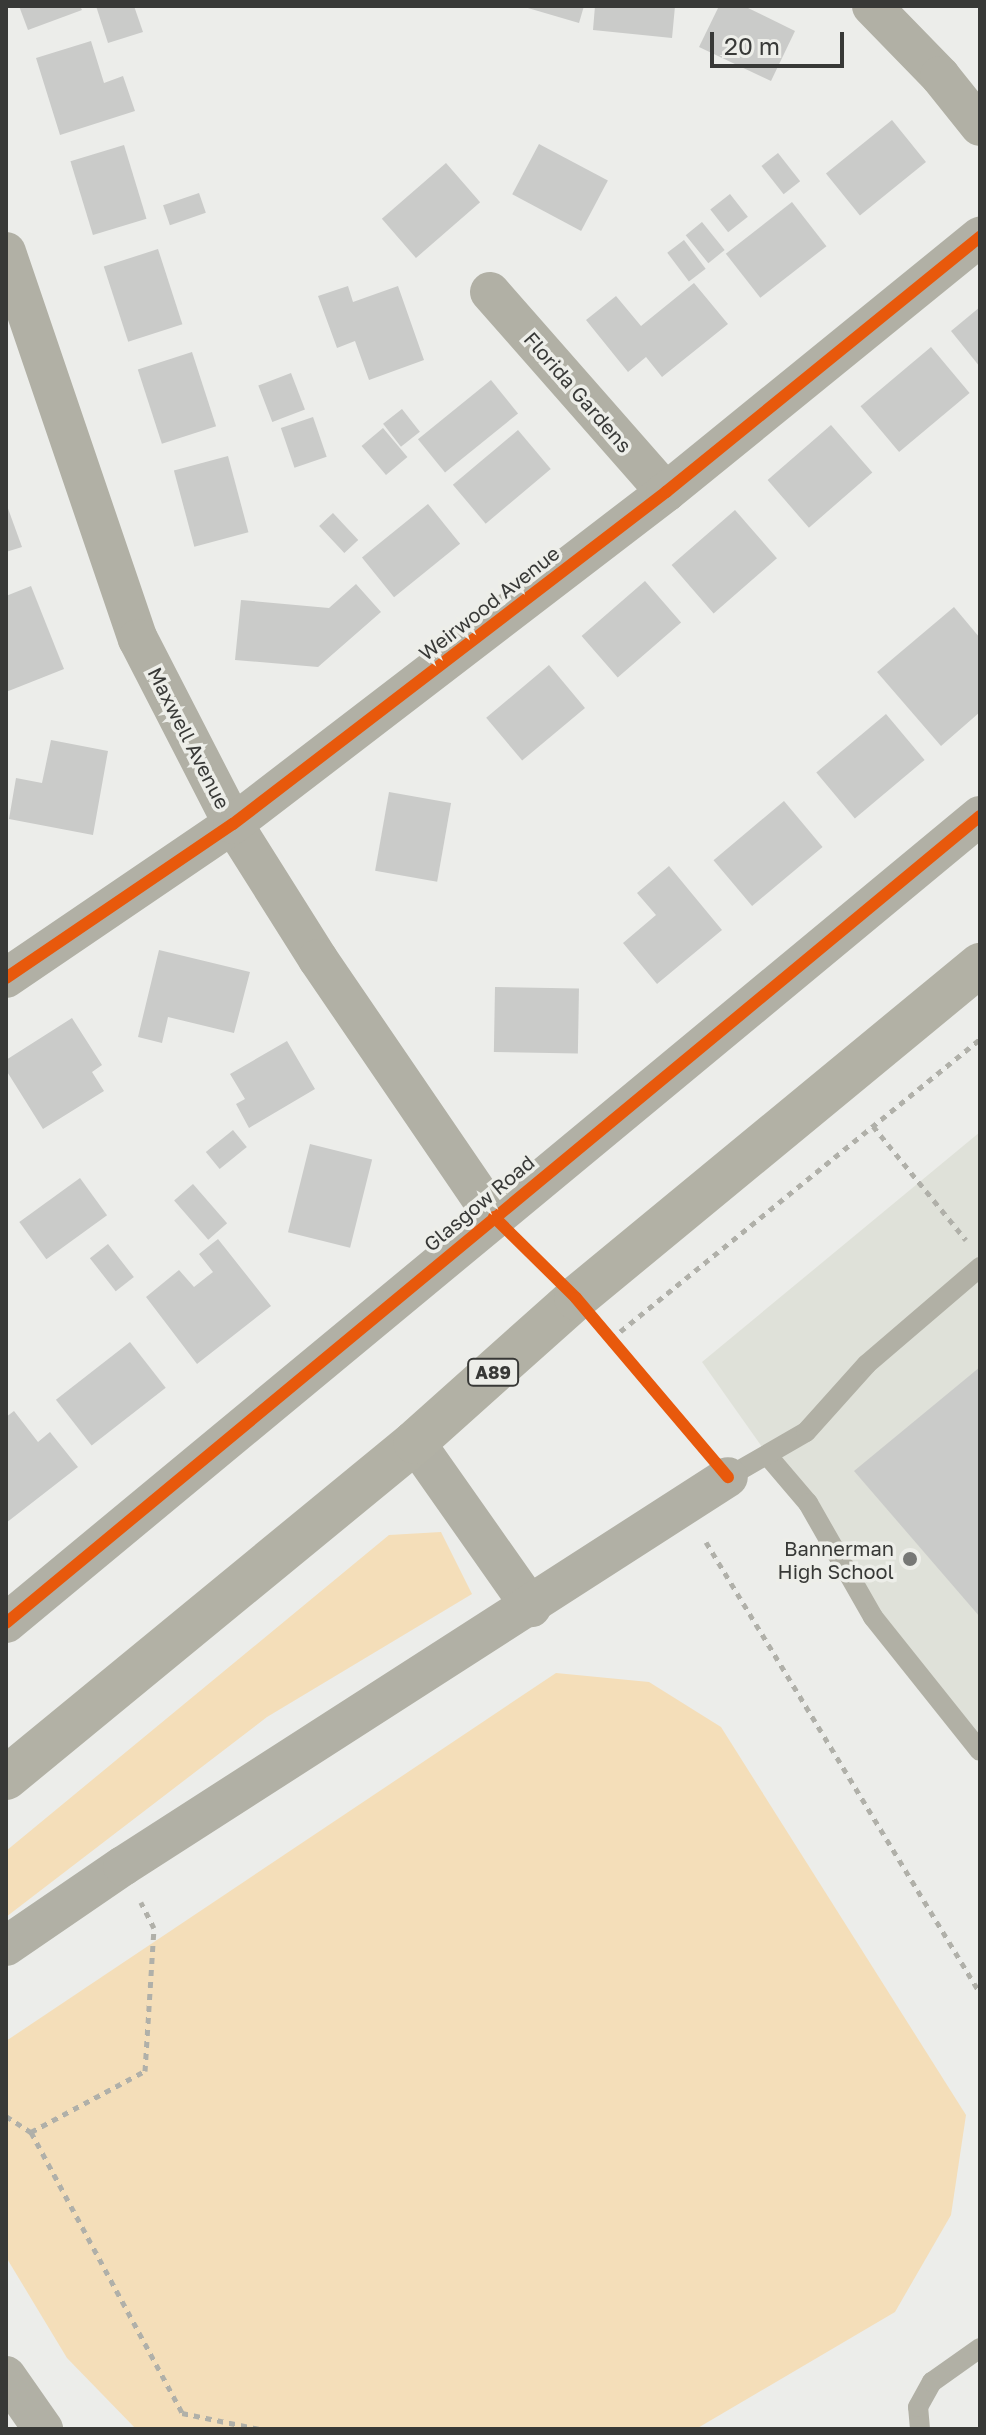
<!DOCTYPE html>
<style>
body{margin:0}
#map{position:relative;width:986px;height:2435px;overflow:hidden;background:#ecedea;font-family:"Golos Text",sans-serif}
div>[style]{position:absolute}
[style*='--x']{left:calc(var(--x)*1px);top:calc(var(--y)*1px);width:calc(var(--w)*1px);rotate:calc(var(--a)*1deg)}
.built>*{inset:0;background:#dfe1d9}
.green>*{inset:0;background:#f4deb9}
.building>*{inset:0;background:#cacbc9;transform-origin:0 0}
.path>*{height:5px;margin-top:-2.5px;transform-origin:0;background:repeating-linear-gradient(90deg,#b0b0a9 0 6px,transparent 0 12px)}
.lane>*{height:20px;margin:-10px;padding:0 10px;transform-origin:10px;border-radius:10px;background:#b1b0a5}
.street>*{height:40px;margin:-20px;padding:0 20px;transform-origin:20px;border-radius:20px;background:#b1b0a5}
.primary>*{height:44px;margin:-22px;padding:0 22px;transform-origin:22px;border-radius:22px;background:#b2b1a5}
.cycleway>*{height:12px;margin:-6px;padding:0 6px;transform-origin:6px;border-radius:6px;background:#e8590c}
.dots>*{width:22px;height:22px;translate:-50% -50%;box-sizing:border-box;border:4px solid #edeee9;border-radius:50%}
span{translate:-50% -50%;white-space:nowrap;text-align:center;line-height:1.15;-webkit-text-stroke:7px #edeee9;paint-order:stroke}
.shield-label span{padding:2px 6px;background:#edeee9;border:2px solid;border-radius:6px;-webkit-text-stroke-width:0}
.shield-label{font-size:18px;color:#383937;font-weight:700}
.street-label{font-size:20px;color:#383937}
.poi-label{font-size:20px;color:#383937}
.right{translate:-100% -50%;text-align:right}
.frame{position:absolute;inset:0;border:8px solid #383937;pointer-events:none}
.scale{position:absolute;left:710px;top:32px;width:134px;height:36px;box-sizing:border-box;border:4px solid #383937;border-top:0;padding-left:10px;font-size:24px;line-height:28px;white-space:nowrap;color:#383937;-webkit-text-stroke:6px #edeee9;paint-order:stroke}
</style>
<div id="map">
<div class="built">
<i style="clip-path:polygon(980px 1132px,980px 1755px,702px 1362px)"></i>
</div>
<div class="green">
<i style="clip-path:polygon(441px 1532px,472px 1594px,267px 1717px,6px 1917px,6px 1851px,389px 1535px)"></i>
<i style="clip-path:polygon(556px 1673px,649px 1682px,721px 1727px,966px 2115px,951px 2215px,895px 2312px,696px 2429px,136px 2429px,67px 2358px,6px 2257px,6px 2041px)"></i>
</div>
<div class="building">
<i style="clip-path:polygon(19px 6px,80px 6px,82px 10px,28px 30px)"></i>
<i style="clip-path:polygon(96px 6px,134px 6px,143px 32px,108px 43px)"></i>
<i style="clip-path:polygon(521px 6px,584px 6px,579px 23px)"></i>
<i style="clip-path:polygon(595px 6px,675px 6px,672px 38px,593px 30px)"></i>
<i style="clip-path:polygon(719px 6px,744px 6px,795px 31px,771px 81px,699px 47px)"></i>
<i style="clip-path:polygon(91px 41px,104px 83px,123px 76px,135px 111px,60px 135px,36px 58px)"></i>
<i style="left:892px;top:120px;width:54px;height:85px;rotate:51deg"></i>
<i style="left:539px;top:144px;width:78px;height:57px;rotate:28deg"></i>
<i style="left:124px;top:145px;width:77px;height:56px;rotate:73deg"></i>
<i style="left:778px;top:153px;width:36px;height:21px;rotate:52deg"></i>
<i style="left:446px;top:163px;width:52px;height:85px;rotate:49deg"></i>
<i style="left:199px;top:193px;width:21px;height:38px;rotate:71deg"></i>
<i style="left:730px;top:194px;width:29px;height:25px;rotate:52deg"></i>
<i style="left:792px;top:202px;width:56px;height:84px;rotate:52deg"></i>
<i style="left:702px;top:222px;width:36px;height:21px;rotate:51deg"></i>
<i style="left:684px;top:240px;width:36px;height:21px;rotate:53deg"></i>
<i style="left:158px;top:249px;width:79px;height:57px;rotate:72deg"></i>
<i style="clip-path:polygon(694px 283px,728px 324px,662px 377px,646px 357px,628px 372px,586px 320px,616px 296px,641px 326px)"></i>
<i style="clip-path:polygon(348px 286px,353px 302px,398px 286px,424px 360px,369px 380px,355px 341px,337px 348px,318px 296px)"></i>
<i style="clip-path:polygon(980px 307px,980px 367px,951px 331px)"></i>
<i style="left:931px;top:347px;width:60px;height:92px;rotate:50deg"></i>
<i style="left:192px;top:352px;width:78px;height:57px;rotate:72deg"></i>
<i style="left:291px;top:373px;width:39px;height:35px;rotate:69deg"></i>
<i style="left:491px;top:380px;width:43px;height:94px;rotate:51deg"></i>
<i style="left:402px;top:409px;width:29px;height:24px;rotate:52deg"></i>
<i style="left:313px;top:417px;width:42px;height:34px;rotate:71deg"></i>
<i style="left:831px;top:425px;width:63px;height:84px;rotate:49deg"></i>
<i style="left:383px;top:428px;width:38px;height:28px;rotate:50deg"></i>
<i style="left:518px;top:430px;width:51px;height:85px;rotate:50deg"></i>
<i style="left:228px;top:456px;width:79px;height:56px;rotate:75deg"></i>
<i style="clip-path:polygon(6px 503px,22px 547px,6px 552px)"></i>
<i style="left:428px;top:504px;width:51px;height:85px;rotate:51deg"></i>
<i style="left:735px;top:510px;width:64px;height:84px;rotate:49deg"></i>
<i style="left:333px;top:513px;width:37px;height:19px;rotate:47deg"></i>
<i style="left:645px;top:581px;width:55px;height:84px;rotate:49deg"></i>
<i style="clip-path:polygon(356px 584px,381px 612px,318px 667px,235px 660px,241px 600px,329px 608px)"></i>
<i style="clip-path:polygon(31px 586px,64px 669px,6px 692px,6px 596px)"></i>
<i style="clip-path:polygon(954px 607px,980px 638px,980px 712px,941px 746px,877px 672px)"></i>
<i style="left:549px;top:665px;width:56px;height:82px;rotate:50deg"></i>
<i style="left:886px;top:714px;width:60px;height:91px;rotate:50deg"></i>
<i style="clip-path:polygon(51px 740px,108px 751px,93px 835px,9px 819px,16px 778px,42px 783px)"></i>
<i style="left:389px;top:792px;width:63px;height:80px;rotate:10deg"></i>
<i style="left:784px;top:801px;width:60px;height:92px;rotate:50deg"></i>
<i style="clip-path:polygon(669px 866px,722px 930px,657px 984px,623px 943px,656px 915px,637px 893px)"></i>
<i style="clip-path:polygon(159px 950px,250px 972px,234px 1033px,168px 1017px,162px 1043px,138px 1037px)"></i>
<i style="left:495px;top:987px;width:84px;height:65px;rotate:1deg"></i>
<i style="clip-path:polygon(72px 1018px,102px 1065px,92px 1072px,104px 1091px,43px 1129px,6px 1070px,6px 1060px)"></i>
<i style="clip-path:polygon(287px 1041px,315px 1089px,249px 1128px,236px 1104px,245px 1099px,230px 1074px)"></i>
<i style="left:233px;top:1130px;width:22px;height:35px;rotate:51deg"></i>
<i style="left:310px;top:1144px;width:64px;height:91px;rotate:14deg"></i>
<i style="left:80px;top:1178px;width:46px;height:75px;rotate:54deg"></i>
<i style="left:193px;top:1184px;width:52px;height:25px;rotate:49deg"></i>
<i style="clip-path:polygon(218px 1239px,271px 1306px,197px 1364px,146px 1297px,179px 1270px,194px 1287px,213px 1272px,199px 1254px)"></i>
<i style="left:108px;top:1244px;width:42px;height:23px;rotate:52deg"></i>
<i style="left:130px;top:1342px;width:58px;height:94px;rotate:52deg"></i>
<i style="clip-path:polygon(980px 1367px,980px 1617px,854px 1471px)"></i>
<i style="clip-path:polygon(14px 1411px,38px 1442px,50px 1432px,78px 1467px,6px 1523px,6px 1417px)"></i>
</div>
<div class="path">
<i style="--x:873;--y:1126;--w:147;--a:50.8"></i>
<i style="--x:611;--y:1339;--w:476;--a:-39.1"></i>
<i style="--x:706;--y:1542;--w:528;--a:58.72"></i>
<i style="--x:6;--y:2116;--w:30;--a:33"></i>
<i style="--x:31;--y:2132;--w:129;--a:-28.2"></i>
<i style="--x:145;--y:2071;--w:143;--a:-86.4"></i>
<i style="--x:154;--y:1928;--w:29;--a:-117"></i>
<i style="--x:31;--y:2132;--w:319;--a:61.7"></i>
<i style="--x:182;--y:2413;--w:79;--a:11.7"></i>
</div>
<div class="lane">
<i style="--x:767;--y:1455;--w:63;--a:49.5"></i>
<i style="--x:808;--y:1503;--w:131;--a:60.3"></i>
<i style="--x:873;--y:1617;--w:171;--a:51.4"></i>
<i style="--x:728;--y:1477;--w:90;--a:-30"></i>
<i style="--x:806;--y:1432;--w:91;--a:-48.1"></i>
<i style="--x:867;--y:1364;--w:149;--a:-40.6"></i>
<i style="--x:920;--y:2429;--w:22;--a:-95"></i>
<i style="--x:918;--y:2407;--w:29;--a:-61"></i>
<i style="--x:932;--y:2382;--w:59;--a:-35.3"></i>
</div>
<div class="street">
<i style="--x:872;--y:6;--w:98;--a:45.8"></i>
<i style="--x:940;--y:76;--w:64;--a:51.3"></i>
<i style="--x:6;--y:252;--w:409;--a:71.2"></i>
<i style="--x:138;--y:639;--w:208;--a:62.8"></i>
<i style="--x:233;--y:824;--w:160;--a:57.8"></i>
<i style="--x:318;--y:959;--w:312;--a:55.7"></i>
<i style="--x:490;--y:292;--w:266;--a:48.7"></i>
<i style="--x:6;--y:978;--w:274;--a:-34.2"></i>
<i style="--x:233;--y:824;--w:546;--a:-37.48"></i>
<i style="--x:666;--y:492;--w:405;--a:-39.1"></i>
<i style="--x:415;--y:1442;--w:202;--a:54.9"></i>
<i style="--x:6;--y:1623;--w:1265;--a:-39.64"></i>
<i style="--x:6;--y:1946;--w:142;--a:-34.4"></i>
<i style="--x:123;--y:1866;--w:719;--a:-32.74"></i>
<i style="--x:6;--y:2376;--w:65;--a:55.1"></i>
</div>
<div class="primary">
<i style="--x:6;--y:1778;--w:529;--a:-39.4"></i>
<i style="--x:415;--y:1442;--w:216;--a:-41.8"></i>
<i style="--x:576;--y:1298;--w:524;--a:-39.5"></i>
</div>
<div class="cycleway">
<i style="--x:6;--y:978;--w:274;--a:-34.2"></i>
<i style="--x:233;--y:824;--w:546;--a:-37.48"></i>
<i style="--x:666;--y:492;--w:405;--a:-39.1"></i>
<i style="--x:494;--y:1217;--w:115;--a:44.6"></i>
<i style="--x:576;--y:1298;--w:235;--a:49.7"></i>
<i style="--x:6;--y:1623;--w:1265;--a:-39.64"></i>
</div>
<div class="dots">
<i style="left:910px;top:1559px;background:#777876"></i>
</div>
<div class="shield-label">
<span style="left:493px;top:1372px">A89</span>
</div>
<div class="street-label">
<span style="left:578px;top:392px;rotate:49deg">Florida Gardens</span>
<span style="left:489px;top:603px;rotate:-38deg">Weirwood Avenue</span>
<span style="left:189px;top:738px;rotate:63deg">Maxwell Avenue</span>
<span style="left:479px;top:1203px;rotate:-40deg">Glasgow Road</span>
</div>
<div class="poi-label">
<span class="right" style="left:894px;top:1560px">Bannerman<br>High School</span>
</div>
<div class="frame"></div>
<div class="scale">20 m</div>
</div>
